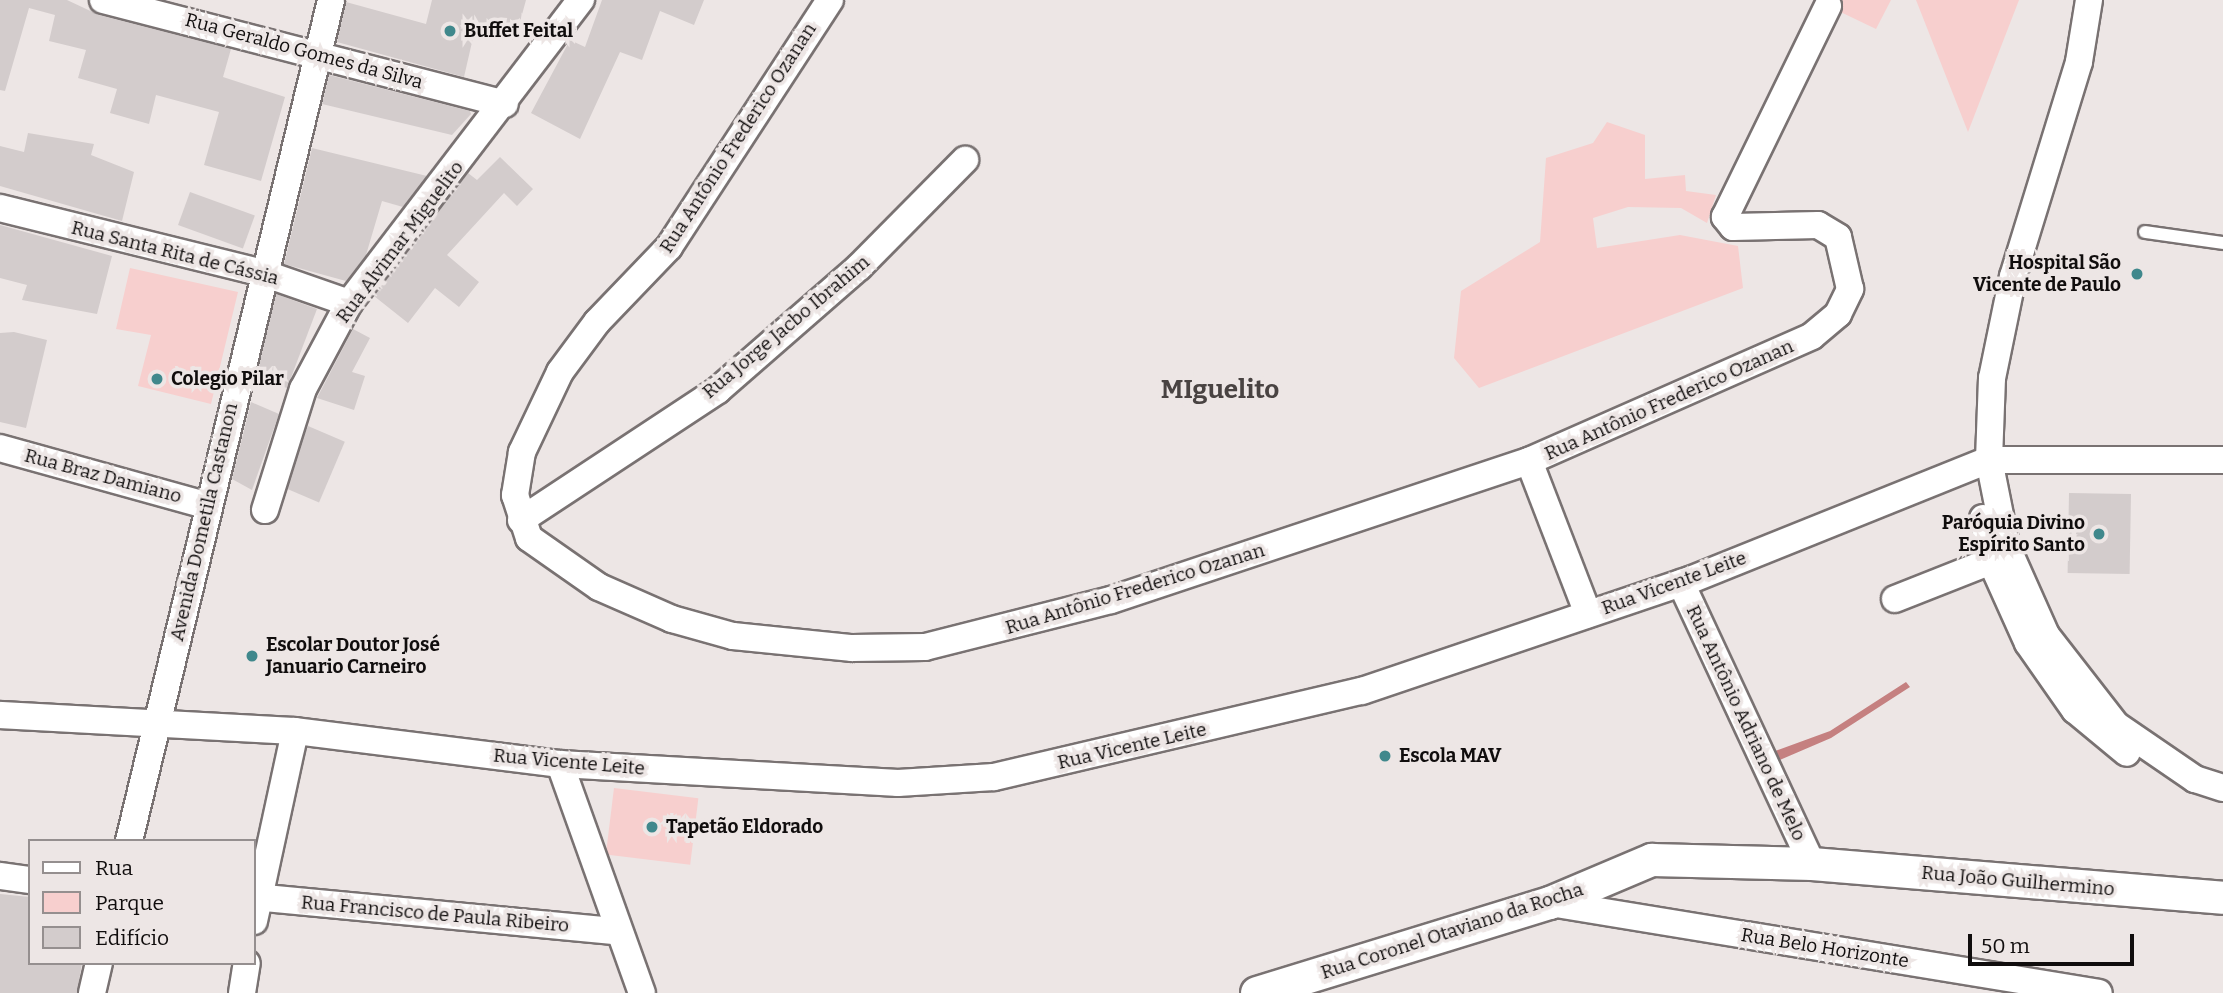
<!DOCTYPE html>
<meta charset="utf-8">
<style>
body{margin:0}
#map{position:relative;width:2223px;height:993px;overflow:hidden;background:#ede6e5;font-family:Bitter,serif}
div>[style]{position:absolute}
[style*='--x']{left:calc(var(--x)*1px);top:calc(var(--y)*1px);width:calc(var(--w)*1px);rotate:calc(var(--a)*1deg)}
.green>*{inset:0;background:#f7cfce;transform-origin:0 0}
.water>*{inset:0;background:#c58080}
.building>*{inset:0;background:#d3cccc;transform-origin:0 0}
.roads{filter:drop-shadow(2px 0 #797272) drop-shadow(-2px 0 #797272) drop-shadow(0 2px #797272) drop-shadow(0 -2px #797272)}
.service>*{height:12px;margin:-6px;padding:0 6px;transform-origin:6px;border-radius:6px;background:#fff}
.minor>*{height:26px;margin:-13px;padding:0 13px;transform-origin:13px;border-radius:13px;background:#fff}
.tertiary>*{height:32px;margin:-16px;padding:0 16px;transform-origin:16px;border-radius:16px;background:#fff}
.dots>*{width:19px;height:19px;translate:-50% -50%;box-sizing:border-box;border:4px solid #ede6e5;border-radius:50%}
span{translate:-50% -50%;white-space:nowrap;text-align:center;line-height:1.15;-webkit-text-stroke:7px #ede6e5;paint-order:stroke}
.poi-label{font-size:19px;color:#100d0d;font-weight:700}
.left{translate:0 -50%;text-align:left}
.right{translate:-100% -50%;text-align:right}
.street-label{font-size:19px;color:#100d0d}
.district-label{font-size:26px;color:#494342;font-weight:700}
.legend{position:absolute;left:28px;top:839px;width:228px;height:126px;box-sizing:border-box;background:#ede6e5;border:2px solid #958f8f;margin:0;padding:9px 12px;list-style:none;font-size:21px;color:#100d0d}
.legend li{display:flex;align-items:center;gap:14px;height:35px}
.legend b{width:35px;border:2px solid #958f8f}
.scale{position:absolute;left:1968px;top:934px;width:166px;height:32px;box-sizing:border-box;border:4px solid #100d0d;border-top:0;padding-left:9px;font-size:21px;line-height:24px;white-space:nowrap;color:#100d0d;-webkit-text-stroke:5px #ede6e5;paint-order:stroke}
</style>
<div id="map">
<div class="green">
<i style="clip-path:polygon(1832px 0,1891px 0,1876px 29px,1828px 6px)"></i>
<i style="clip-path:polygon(1916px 0,2019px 0,1968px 132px)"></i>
<i style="clip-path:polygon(1607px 122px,1645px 135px,1645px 179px,1685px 175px,1686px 191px,1716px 195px,1707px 223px,1681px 208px,1628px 207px,1593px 218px,1597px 248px,1680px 235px,1738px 246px,1743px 288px,1479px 388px,1454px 358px,1461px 291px,1540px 242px,1546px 158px,1593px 143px)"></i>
<i style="clip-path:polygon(130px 268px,238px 292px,211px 404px,138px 386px,151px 335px,116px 329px)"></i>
<i style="left:614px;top:788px;width:85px;height:67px;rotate:7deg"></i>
</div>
<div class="water">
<i style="clip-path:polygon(1906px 682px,1910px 687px,1831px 738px,1775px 762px,1764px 755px,1830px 731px)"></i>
</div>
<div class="building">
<i style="clip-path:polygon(0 0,67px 0,99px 15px,231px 49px,223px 77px,285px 97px,261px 181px,204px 165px,219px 112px,156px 95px,149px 124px,110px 113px,117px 89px,78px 78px,86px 50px,49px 41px,55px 15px,29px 8px,5px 91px,0 90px)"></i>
<i style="clip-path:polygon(432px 0,526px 0,515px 40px,475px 29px,464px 77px,337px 42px,346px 2px,426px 24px)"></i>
<i style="clip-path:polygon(602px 0,704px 0,694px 25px,660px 11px,642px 60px,620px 52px,580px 139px,531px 113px,570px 40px,585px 47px)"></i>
<i style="clip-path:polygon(329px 75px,470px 111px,471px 114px,452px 135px,322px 104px)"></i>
<i style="clip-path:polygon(28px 133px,94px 144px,91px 155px,134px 172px,122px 221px,0 186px,0 146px,24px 152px)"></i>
<i style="clip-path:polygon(312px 148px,427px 176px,403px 207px,382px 201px,366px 255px,346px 281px,284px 264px)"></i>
<i style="clip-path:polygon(500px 157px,533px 189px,517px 206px,504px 193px,447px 255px,479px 282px,459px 307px,435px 288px,408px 323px,374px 296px,468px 173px,477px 180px)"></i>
<i style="left:190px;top:192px;width:69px;height:35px;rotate:20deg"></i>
<i style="clip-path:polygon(0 225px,112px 256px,97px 314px,22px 300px,27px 285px,0 278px)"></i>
<i style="clip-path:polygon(276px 294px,317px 309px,287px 388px,256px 378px)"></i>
<i style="clip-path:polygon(353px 329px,370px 338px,352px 372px,365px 376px,354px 410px,317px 398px)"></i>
<i style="clip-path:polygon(14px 332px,47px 340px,26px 428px,0 422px,0 333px)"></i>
<i style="clip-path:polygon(251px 402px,279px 414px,252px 490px,232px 479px)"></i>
<i style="left:308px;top:426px;width:40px;height:66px;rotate:23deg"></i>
<i style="left:2069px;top:493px;width:62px;height:80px;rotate:1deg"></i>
<i style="clip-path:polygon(0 894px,30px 897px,30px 963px,82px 963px,77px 993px,0 993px)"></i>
</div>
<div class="roads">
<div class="service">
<i style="--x:2145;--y:232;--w:79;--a:8"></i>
</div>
<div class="minor">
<i style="--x:103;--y:0;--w:415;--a:14.5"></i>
<i style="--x:830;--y:0;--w:295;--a:123.1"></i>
<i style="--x:669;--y:247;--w:104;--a:133.8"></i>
<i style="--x:597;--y:322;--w:62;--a:126.5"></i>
<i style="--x:560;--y:372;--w:89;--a:115.4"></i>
<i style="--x:522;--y:452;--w:44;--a:99.2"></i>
<i style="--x:515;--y:495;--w:45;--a:72"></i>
<i style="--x:529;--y:538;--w:85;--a:35"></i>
<i style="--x:599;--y:587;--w:80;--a:23.7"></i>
<i style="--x:672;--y:619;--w:63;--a:15.6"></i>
<i style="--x:733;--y:636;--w:120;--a:5.8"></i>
<i style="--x:852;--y:648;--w:73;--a:-0.8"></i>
<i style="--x:925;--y:647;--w:192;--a:-14.2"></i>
<i style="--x:1111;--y:600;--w:441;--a:-18.4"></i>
<i style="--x:1529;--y:461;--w:309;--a:-23.8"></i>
<i style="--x:1812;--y:336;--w:34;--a:-40"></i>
<i style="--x:1838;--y:314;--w:28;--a:-64"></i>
<i style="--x:1850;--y:289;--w:53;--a:-103"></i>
<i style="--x:1838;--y:237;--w:23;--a:-149"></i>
<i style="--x:1818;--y:225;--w:85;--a:178.7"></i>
<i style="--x:1733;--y:227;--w:13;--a:-129"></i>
<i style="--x:1725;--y:217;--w:235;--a:-64"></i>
<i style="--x:2089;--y:0;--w:63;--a:99.2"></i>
<i style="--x:2079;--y:62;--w:224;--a:107.1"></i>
<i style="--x:2013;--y:276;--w:104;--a:101.6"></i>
<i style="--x:1992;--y:378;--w:82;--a:92.1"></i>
<i style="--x:1989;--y:460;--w:87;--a:78.7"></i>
<i style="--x:2006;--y:545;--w:98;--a:66"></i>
<i style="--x:2046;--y:635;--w:114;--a:52.1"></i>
<i style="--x:2116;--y:725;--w:96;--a:34.4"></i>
<i style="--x:2195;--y:779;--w:29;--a:18"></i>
<i style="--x:0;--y:208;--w:271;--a:13.9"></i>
<i style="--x:263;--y:273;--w:91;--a:19.2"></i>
<i style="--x:0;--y:448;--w:214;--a:15.5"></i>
<i style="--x:1529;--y:461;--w:164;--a:68.9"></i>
<i style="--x:265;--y:510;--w:127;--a:-72.6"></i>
<i style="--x:303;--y:389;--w:98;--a:-61.9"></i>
<i style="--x:349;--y:303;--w:382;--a:-52.6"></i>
<i style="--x:1983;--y:518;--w:44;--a:79.5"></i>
<i style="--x:1991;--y:561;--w:90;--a:65.7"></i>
<i style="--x:2028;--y:643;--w:82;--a:55"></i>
<i style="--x:2075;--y:710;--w:67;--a:39.6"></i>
<i style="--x:521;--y:520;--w:236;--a:-33.4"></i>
<i style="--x:718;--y:390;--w:187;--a:-41.1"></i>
<i style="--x:859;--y:267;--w:151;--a:-45.3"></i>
<i style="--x:1681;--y:583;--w:310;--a:65"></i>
<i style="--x:1895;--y:599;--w:103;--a:-21.6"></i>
<i style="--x:0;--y:715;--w:295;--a:3.1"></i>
<i style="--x:295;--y:731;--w:267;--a:7.1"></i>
<i style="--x:560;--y:764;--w:339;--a:3.2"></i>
<i style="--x:898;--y:783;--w:96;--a:-3.6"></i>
<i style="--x:994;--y:777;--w:378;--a:-13.2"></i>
<i style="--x:1362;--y:691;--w:346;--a:-18.7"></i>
<i style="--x:1690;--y:580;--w:322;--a:-21.9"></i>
<i style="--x:1989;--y:460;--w:234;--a:0"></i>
<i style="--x:560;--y:764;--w:243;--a:70.3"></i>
<i style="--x:129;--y:841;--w:865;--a:-76.49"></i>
<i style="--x:0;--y:876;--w:30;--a:8"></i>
<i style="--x:254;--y:897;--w:364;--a:5.4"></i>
<i style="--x:1550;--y:903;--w:556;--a:9.31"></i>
<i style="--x:254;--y:921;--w:194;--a:-77.8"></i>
<i style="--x:92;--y:993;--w:31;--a:-77"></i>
<i style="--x:242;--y:993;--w:30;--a:-81"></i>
</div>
<div class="tertiary">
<i style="--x:1257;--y:993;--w:307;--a:-17.1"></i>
<i style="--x:1550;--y:903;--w:111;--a:-22.9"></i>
<i style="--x:1652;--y:860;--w:160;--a:1.4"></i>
<i style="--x:1812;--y:864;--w:412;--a:4.7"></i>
</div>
</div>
<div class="dots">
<i style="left:450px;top:31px;background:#40888c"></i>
<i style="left:2137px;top:274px;background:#40888c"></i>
<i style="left:157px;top:379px;background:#40888c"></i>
<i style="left:2099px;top:534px;background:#40888c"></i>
<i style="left:252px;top:656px;background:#40888c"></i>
<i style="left:1385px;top:756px;background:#40888c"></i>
<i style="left:652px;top:827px;background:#40888c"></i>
</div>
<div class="poi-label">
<span class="left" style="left:464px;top:31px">Buffet Feital</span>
<span class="right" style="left:2121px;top:274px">Hospital São<br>Vicente de Paulo</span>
<span class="left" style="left:171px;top:379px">Colegio Pilar</span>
<span class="right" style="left:2085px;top:534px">Paróquia Divino<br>Espírito Santo</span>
<span class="left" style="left:266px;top:656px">Escolar Doutor José<br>Januario Carneiro</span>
<span class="left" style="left:1399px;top:756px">Escola MAV</span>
<span class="left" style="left:666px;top:827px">Tapetão Eldorado</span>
</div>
<div class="street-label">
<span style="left:304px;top:51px;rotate:15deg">Rua Geraldo Gomes da Silva</span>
<span style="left:738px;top:138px;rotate:-57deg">Rua Antônio Frederico Ozanan</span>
<span style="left:400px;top:242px;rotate:-53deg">Rua Alvimar Miguelito</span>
<span style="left:175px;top:253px;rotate:14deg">Rua Santa Rita de Cássia</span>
<span style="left:786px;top:327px;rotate:-40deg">Rua Jorge Jacbo Ibrahim</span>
<span style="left:1669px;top:400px;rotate:-24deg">Rua Antônio Frederico Ozanan</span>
<span style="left:103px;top:476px;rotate:15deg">Rua Braz Damiano</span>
<span style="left:204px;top:522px;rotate:-77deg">Avenida Dometila Castanon</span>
<span style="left:1674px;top:583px;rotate:-20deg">Rua Vicente Leite</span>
<span style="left:1135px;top:589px;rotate:-17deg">Rua Antônio Frederico Ozanan</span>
<span style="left:1746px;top:723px;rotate:65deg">Rua Antônio Adriano de Melo</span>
<span style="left:1132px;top:746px;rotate:-13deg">Rua Vicente Leite</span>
<span style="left:569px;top:762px;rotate:5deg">Rua Vicente Leite</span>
<span style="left:2018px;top:881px;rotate:5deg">Rua João Guilhermino</span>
<span style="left:435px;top:914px;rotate:5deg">Rua Francisco de Paula Ribeiro</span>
<span style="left:1452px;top:931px;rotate:-18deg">Rua Coronel Otaviano da Rocha</span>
<span style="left:1825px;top:948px;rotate:9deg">Rua Belo Horizonte</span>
</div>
<div class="district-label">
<span style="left:1220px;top:390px">MIguelito</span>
</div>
<ul class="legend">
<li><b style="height:9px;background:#fff"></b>Rua</li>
<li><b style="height:19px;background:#f7cfce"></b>Parque</li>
<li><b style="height:19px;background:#d3cccc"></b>Edifício</li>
</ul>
<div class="scale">50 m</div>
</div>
